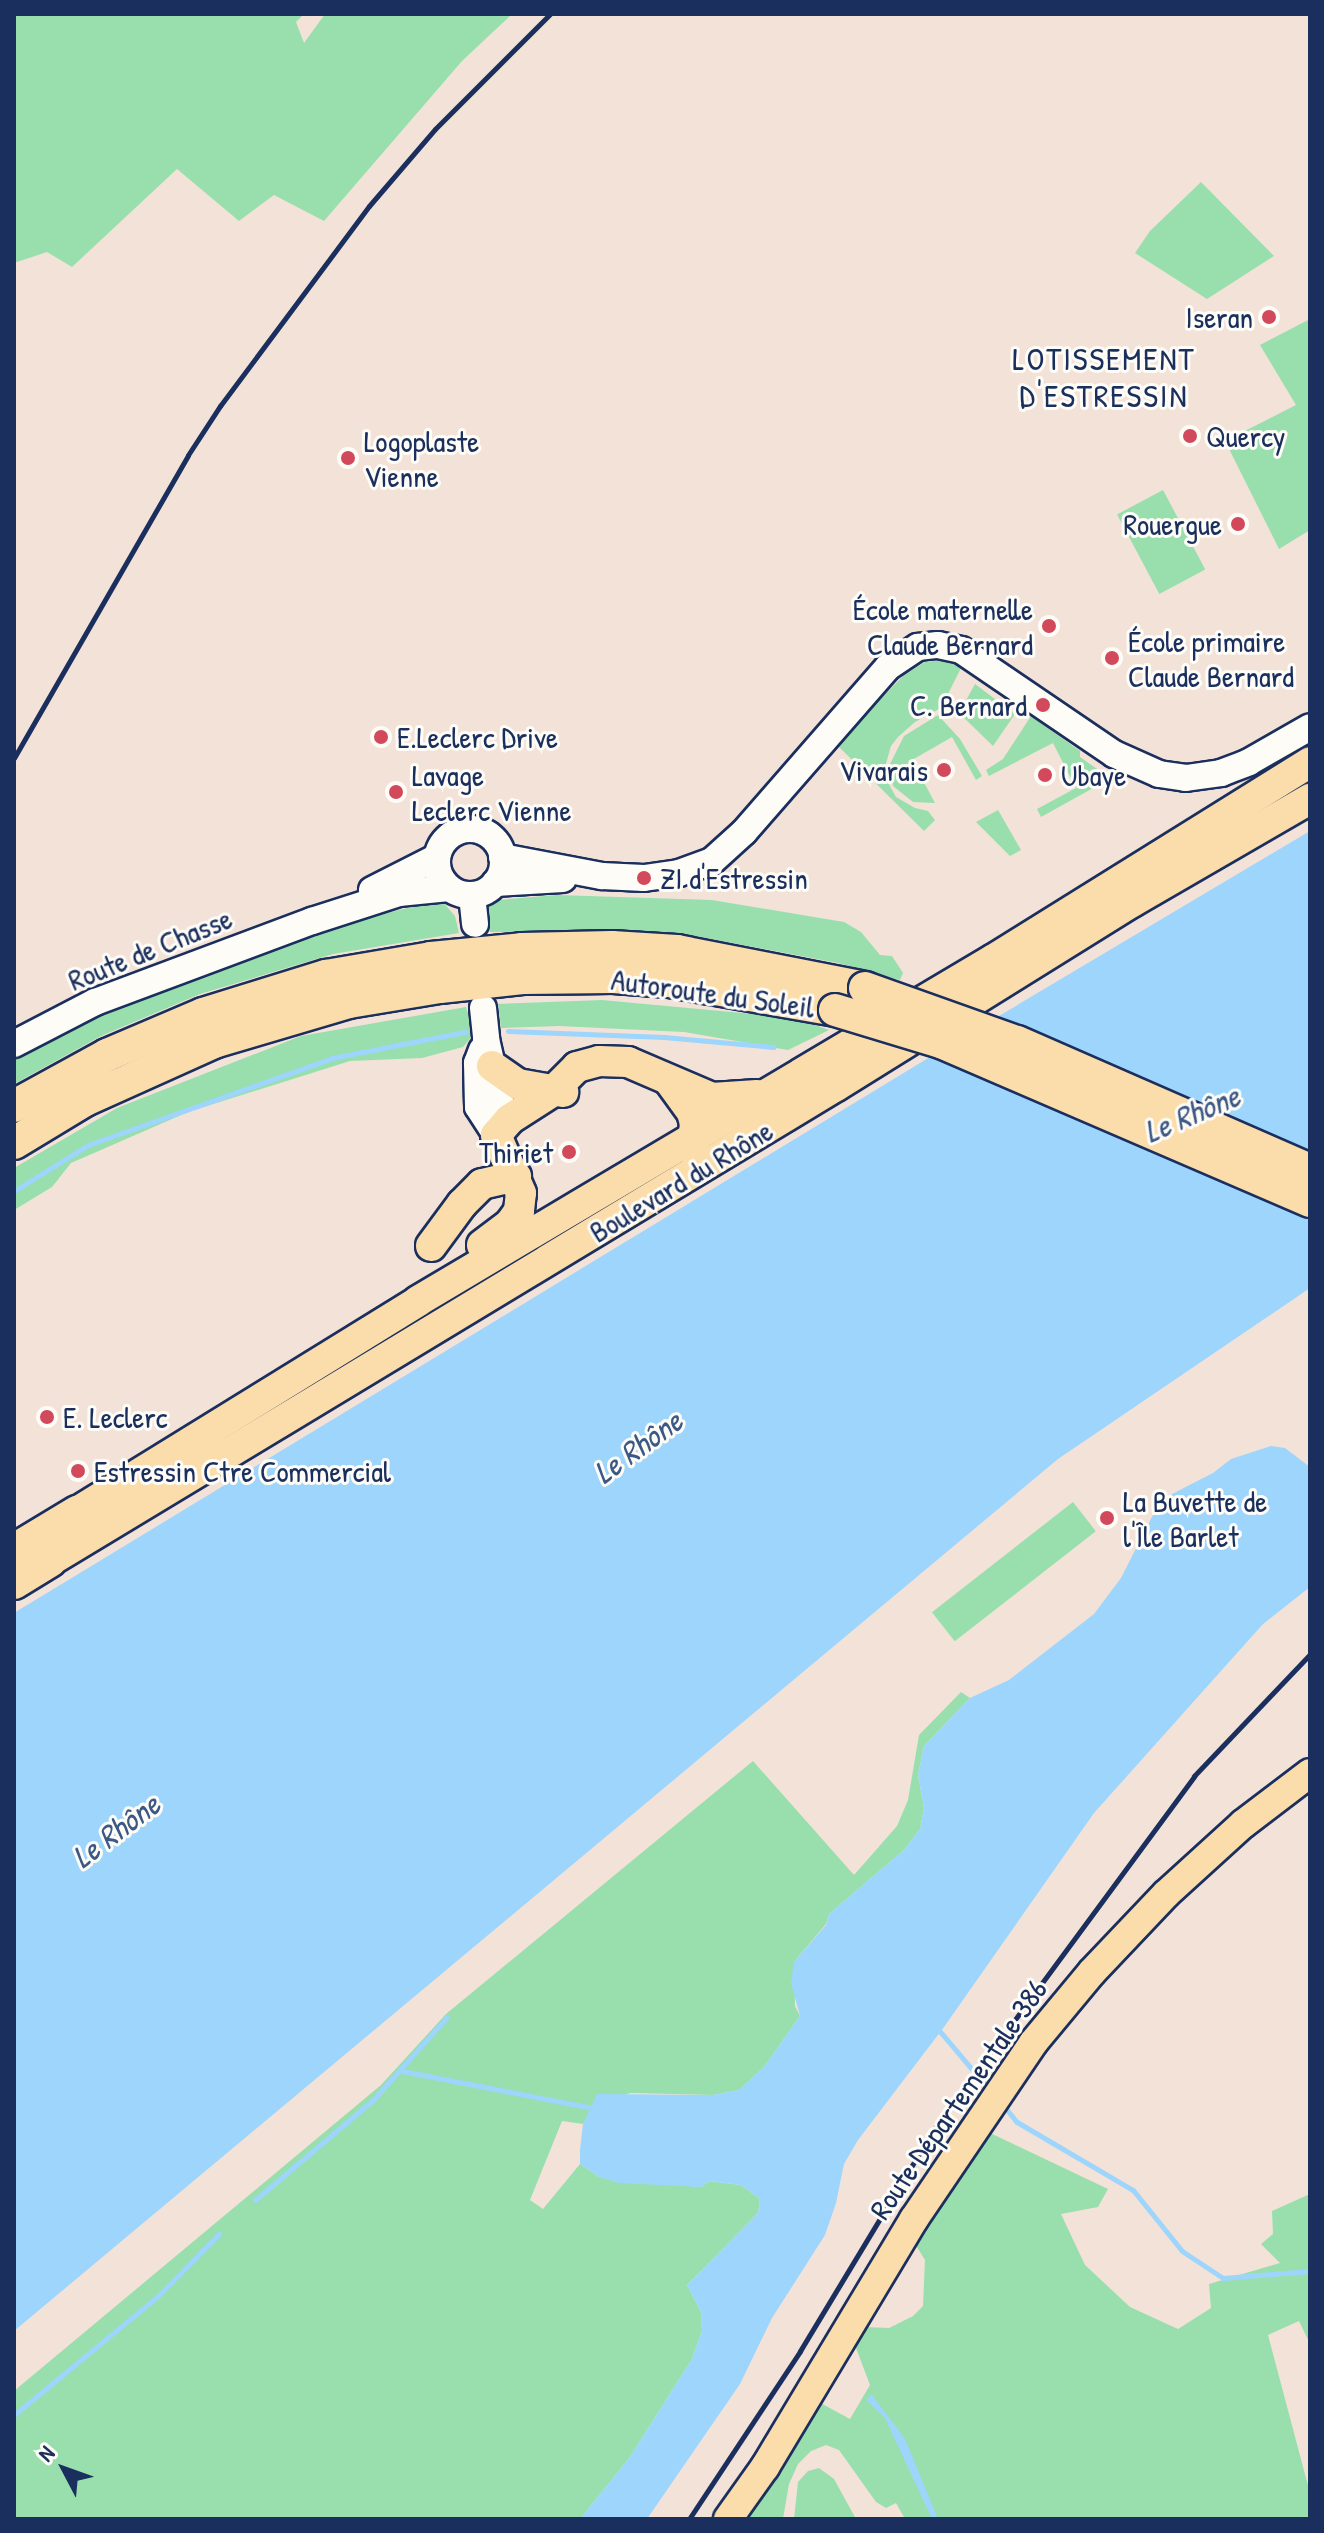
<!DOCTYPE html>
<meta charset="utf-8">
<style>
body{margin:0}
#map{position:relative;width:1324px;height:2533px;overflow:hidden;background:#f3e2d8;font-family:"Patrick Hand",sans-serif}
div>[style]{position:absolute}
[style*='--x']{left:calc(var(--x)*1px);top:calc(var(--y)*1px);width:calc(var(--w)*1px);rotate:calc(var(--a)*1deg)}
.green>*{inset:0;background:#98dfad;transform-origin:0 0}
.water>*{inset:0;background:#9dd5fc}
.stream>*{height:5px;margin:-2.5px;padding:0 2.5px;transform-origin:2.5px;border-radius:2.5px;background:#9dd5fc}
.roads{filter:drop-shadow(2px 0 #1b2f5e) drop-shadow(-2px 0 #1b2f5e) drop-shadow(0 2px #1b2f5e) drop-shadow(0 -2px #1b2f5e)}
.secondary>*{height:26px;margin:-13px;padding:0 13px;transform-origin:13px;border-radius:13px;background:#fdfcf7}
.secondary>.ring{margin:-13px;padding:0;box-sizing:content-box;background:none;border:26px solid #fdfcf7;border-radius:50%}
.primary>*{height:28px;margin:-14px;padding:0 14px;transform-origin:14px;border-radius:14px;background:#fbddab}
.trunk>*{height:30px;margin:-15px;padding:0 15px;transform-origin:15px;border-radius:15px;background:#fbddab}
.motorway>*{height:32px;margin:-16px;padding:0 16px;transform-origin:16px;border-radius:16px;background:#fbddab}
.rail>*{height:5px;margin:-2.5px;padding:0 2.5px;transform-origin:2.5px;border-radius:2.5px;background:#1b2f5e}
.bridges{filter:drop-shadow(2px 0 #1b2f5e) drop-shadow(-2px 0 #1b2f5e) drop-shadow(0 2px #1b2f5e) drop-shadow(0 -2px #1b2f5e)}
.motorway-bridge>*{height:32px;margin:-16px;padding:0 16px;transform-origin:16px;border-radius:16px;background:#fbddab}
.dots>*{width:22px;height:22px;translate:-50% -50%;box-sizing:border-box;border:4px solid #fdfcf7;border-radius:50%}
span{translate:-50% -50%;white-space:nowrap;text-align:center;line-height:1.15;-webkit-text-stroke:6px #fdfcf7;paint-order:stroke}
.poi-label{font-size:30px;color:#1b2f5e}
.right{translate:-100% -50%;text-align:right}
.left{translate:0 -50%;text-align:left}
.street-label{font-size:30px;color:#1b2f5e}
.neighbourhood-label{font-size:32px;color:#1b2f5e;letter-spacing:2px}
.water-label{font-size:32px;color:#3c5886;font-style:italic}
.frame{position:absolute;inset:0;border:16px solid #1b2f5e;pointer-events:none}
.north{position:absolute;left:24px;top:2429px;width:80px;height:80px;-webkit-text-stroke:6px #fdfcf7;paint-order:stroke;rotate:311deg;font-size:22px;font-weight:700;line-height:32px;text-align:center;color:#1b2f5e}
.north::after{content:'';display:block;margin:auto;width:28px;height:36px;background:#1b2f5e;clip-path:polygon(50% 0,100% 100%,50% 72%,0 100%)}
</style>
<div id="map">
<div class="green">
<i style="clip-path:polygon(14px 14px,304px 14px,296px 22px,304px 43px,325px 14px,512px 14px,462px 61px,324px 221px,274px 195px,239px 221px,177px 169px,72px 267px,47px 252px,14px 263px)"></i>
<i style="clip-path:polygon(1201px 182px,1274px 256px,1207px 299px,1135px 253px,1150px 231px)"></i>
<i style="clip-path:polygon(1310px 319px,1310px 530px,1279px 549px,1225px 441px,1296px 405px,1260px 345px)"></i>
<i style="left:1163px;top:490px;width:90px;height:52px;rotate:62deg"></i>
<i style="clip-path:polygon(944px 660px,962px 666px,941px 708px,915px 722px,898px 737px,891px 746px,885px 767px,886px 779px,896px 797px,915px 808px,928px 811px,935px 820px,924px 831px,836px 744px,904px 675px,925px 662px)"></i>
<i style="clip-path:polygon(975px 684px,1015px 714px,993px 746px,959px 713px)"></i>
<i style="clip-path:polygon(938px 715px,960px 739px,982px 776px,976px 780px,952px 737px,912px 760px,935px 803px,913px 802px,893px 786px,890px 764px,904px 736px)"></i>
<i style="clip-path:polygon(1031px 716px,1080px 751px,1080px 757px,1100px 771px,1104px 782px,1041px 817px,1037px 809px,1076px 788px,1053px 743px,989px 776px,986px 770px,1003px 759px)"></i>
<i style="clip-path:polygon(998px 810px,1021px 850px,1010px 856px,976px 822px)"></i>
<i style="clip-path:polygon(557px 895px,712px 900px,844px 922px,861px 932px,880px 955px,892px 956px,903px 973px,900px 980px,838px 963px,696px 936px,608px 931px,490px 932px,487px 905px,497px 900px)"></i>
<i style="clip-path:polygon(441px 900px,455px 916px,459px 933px,333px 954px,200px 994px,101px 1036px,14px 1084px,14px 1056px,89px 1016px,218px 965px,353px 921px)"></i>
<i style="clip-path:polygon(602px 1000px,795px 1018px,829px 1030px,788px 1050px,684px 1032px,559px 1026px,501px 1028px,498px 1004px)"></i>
<i style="clip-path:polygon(466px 1007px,474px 1034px,463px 1047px,422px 1058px,350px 1061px,188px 1112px,71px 1163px,52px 1187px,14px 1210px,14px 1168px,117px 1108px,301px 1036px)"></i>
<i style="left:1073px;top:1502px;width:37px;height:179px;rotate:52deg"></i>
<i style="clip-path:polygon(961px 1692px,970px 1698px,924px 1746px,918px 1775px,924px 1808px,920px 1829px,904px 1850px,829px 1914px,826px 1924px,794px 1962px,795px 2006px,800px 2016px,764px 2067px,739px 2090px,713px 2095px,630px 2093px,592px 2108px,583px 2124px,562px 2121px,530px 2200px,543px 2209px,580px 2164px,599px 2177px,701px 2187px,709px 2181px,741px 2185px,760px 2199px,758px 2213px,687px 2285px,701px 2312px,702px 2331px,692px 2359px,630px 2457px,580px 2519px,14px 2519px,14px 2391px,381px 2085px,446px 2014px,753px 1761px,854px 1875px,897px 1826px,908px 1800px,919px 1735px)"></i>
<i style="clip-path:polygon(988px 2132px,1108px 2189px,1098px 2207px,1061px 2214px,1085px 2265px,1130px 2307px,1178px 2329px,1211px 2308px,1209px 2284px,1280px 2263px,1261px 2244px,1273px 2234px,1272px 2211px,1310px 2194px,1310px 2344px,1299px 2321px,1268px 2335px,1310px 2493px,1310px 2519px,905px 2519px,896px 2503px,886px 2508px,876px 2502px,839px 2450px,826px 2445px,811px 2451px,798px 2464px,789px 2484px,783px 2519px,743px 2519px,815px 2400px,850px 2419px,870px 2385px,853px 2340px,864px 2327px,889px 2328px,913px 2316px,923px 2306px,925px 2260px,912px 2239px)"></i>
<i style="clip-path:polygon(819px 2468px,834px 2479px,856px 2519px,794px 2519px,798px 2482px,808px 2471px)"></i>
</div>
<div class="water">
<i style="clip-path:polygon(1310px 831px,1310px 1288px,1058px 1459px,14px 2331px,14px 1613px,925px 1060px)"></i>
<i style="clip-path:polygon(1271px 1446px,1285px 1448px,1310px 1467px,1310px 1587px,1263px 1624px,1094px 1813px,944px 2027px,858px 2140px,844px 2164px,836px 2203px,825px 2235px,772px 2318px,740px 2384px,647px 2519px,580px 2519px,630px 2457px,692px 2359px,702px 2331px,701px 2312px,687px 2285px,758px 2213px,760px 2199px,741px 2185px,709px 2181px,701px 2187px,619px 2183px,599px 2177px,580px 2164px,580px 2150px,583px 2124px,597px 2094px,713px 2095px,739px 2090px,764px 2067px,800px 2016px,791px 1983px,794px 1962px,826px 1925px,829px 1914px,904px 1850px,920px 1829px,924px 1808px,918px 1775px,924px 1746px,970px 1698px,1009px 1680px,1094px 1614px,1121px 1578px,1155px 1511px,1165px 1505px,1172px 1494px,1213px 1473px,1231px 1459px)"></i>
<i style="clip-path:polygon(871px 2394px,905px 2439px,938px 2519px,932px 2519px,885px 2418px,866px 2400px)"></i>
</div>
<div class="stream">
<i style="--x:508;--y:1031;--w:156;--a:2.2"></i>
<i style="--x:664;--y:1037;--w:110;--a:5.2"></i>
<i style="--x:14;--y:1191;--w:87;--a:-31.9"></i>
<i style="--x:88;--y:1145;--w:259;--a:-19.6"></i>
<i style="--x:332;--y:1058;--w:136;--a:-11.1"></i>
<i style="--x:938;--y:2029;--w:82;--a:49.9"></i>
<i style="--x:402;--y:2071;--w:194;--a:11"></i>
<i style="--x:1003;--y:2105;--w:22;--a:51"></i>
<i style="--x:1017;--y:2122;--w:134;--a:30.4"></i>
<i style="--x:1133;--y:2190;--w:78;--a:51.2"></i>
<i style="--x:1182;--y:2251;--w:49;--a:33.4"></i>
<i style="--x:1223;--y:2278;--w:87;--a:-4.6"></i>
<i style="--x:255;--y:2200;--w:155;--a:-40.3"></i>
<i style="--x:373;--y:2100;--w:111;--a:-48.3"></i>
<i style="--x:14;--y:2415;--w:187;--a:-39.6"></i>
<i style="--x:158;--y:2296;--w:87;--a:-45.5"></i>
</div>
<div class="roads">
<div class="secondary">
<i class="ring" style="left:437px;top:829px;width:40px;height:40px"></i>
<i style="--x:502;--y:857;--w:102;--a:10.8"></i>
<i style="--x:602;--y:876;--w:42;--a:2.7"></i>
<i style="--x:644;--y:878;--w:35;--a:-8"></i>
<i style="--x:679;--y:873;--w:35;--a:-20"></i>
<i style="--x:712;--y:861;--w:43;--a:-42.2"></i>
<i style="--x:744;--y:832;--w:219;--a:-48.9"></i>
<i style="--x:888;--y:667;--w:36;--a:-34"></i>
<i style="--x:918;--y:647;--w:20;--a:-6"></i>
<i style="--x:938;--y:645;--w:24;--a:12"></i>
<i style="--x:961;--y:650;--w:185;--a:34.2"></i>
<i style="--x:1114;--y:754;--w:49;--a:24"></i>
<i style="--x:1159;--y:774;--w:27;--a:8"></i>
<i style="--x:1186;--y:778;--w:35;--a:-8"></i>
<i style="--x:1221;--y:773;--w:30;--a:-21"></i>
<i style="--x:1249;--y:762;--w:70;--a:-29.8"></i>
<i style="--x:495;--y:883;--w:68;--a:-3.4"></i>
<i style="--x:372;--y:890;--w:73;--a:-26.9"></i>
<i style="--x:472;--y:895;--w:29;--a:84"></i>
<i style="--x:483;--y:1008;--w:31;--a:84"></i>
<i style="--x:486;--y:1039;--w:64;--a:77.3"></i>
<i style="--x:500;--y:1101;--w:34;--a:97"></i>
<i style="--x:14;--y:1044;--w:91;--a:-27.4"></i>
<i style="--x:95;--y:1002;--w:232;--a:-20.5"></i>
<i style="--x:312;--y:921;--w:91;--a:-17.8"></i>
<i style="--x:399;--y:893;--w:50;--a:-5.7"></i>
<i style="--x:482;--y:1050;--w:14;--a:111"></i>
<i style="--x:477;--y:1063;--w:44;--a:88.7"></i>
<i style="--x:478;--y:1107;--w:33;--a:57"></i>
</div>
<div class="primary">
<i style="--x:728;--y:2519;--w:64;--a:-54.6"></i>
<i style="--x:765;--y:2467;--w:289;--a:-59"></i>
<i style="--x:914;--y:2219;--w:212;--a:-55.9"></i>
<i style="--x:1033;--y:2043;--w:92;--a:-50.3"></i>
<i style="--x:1092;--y:1972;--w:108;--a:-46.5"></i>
<i style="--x:1166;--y:1894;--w:104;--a:-42.3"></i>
<i style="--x:1243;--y:1824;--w:84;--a:-37.3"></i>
</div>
<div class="trunk">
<i style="--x:492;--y:1066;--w:32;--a:35"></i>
<i style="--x:518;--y:1084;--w:46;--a:10.1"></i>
<i style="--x:670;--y:1082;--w:37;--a:54"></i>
<i style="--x:692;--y:1112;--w:12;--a:76"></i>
<i style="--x:695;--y:1124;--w:25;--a:97"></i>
<i style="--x:482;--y:1245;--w:34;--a:-37"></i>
<i style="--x:509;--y:1225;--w:17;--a:-54"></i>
<i style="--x:519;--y:1211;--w:18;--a:-84"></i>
<i style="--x:521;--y:1193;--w:63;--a:-113.3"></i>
<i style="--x:496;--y:1135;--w:21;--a:-49"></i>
<i style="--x:510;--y:1119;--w:50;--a:-32.7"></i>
<i style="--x:552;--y:1092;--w:35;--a:-45"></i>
<i style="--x:577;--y:1067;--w:23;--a:-15"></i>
<i style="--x:599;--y:1061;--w:29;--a:2"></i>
<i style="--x:628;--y:1062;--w:91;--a:23.2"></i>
<i style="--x:712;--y:1098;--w:45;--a:-3.8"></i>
<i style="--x:431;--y:1246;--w:52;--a:-53.6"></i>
<i style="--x:462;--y:1204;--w:28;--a:-45"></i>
<i style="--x:482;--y:1184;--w:35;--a:-13"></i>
<i style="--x:77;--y:1512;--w:401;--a:-31.7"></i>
<i style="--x:418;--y:1301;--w:670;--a:-30.7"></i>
<i style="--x:994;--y:959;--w:372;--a:-31.9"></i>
<i style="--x:50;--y:1561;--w:918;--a:-31.15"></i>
<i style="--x:836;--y:1086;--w:349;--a:-31.9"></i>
<i style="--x:1132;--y:902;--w:206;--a:-30.1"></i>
</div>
<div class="motorway">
<i style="--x:14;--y:1106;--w:106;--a:-28.7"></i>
<i style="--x:107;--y:1055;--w:104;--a:-23.1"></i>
<i style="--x:203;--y:1014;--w:129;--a:-17.2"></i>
<i style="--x:326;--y:976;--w:107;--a:-9.7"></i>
<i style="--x:431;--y:958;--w:91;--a:-5.6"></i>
<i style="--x:522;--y:949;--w:90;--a:-1.3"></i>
<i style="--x:612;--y:947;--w:65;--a:3.5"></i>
<i style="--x:677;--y:951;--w:192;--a:11.1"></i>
<i style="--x:14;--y:1143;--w:83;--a:-31.2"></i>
<i style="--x:85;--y:1100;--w:141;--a:-24.2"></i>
<i style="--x:214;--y:1042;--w:141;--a:-16.5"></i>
<i style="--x:349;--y:1002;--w:92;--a:-9.4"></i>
<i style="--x:440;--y:987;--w:83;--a:-6.2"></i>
<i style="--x:523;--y:978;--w:90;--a:-0.6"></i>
<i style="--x:613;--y:977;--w:56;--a:4.1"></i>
<i style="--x:669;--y:981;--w:169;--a:9.9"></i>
<i style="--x:14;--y:1550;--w:74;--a:-31.1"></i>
<i style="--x:14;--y:1583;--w:42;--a:-31.4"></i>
</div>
</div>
<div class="rail">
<i style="--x:14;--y:758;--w:349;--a:-60.1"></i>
<i style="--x:188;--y:455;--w:59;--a:-56.9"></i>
<i style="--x:220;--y:406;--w:249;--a:-53.3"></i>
<i style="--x:369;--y:206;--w:101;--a:-49.4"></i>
<i style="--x:435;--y:129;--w:163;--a:-45"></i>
<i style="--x:689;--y:2519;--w:201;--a:-56.5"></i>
<i style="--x:800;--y:2351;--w:256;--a:-58.9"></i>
<i style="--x:932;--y:2132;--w:442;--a:-53.6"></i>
<i style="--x:1194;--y:1776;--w:168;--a:-46.4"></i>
</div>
<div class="bridges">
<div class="motorway-bridge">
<i style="--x:865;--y:988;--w:161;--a:19.6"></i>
<i style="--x:1017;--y:1042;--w:320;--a:23.6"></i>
<i style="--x:835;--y:1010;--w:111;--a:16.8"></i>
<i style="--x:941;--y:1042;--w:402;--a:23.3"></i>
</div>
</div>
<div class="dots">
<i style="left:1269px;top:317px;background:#d1495b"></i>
<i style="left:1190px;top:436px;background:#d1495b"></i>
<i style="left:348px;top:458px;background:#d1495b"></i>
<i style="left:1238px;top:524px;background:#d1495b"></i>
<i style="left:1049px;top:626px;background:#d1495b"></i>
<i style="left:1112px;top:658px;background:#d1495b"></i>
<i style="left:1043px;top:705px;background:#d1495b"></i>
<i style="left:381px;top:737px;background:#d1495b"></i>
<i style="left:944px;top:770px;background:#d1495b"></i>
<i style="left:1045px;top:775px;background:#d1495b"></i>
<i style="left:396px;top:792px;background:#d1495b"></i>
<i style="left:644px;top:878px;background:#d1495b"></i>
<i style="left:569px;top:1152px;background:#d1495b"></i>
<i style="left:47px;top:1417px;background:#d1495b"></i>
<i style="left:78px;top:1471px;background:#d1495b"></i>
<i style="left:1107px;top:1518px;background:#d1495b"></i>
</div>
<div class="poi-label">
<span class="right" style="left:1253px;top:317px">Iseran</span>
<span class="left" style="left:1206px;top:436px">Quercy</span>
<span class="left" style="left:364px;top:458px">Logoplaste<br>Vienne</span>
<span class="right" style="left:1222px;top:524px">Rouergue</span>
<span class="right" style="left:1033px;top:626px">École maternelle<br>Claude Bernard</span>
<span class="left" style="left:1128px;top:658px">École primaire<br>Claude Bernard</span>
<span class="right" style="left:1027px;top:705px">C. Bernard</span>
<span class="left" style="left:397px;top:737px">E.Leclerc Drive</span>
<span class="right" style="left:928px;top:770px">Vivarais</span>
<span class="left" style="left:412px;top:792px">Lavage<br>Leclerc Vienne</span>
<span class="left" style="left:1061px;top:775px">Ubaye</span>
<span class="left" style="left:660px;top:878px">ZI d'Estressin</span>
<span class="right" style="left:553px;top:1152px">Thiriet</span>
<span class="left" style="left:63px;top:1417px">E. Leclerc</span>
<span class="left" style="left:94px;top:1471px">Estressin Ctre Commercial</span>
<span class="left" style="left:1123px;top:1518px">La Buvette de<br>l'Île Barlet</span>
</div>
<div class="street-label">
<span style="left:150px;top:949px;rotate:-22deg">Route de Chasse</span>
<span style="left:713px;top:993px;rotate:8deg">Autoroute du Soleil</span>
<span style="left:681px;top:1181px;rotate:-31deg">Boulevard du Rhône</span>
<span style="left:958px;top:2099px;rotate:-55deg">Route Départementale 386</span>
</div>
<div class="neighbourhood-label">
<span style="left:1104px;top:378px">LOTISSEMENT<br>D'ESTRESSIN</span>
</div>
<div class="water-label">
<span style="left:1192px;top:1114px;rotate:-23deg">Le Rhône</span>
<span style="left:638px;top:1447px;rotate:-36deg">Le Rhône</span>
<span style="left:116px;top:1831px;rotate:-37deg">Le Rhône</span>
</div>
<div class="frame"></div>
<div class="north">N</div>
</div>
